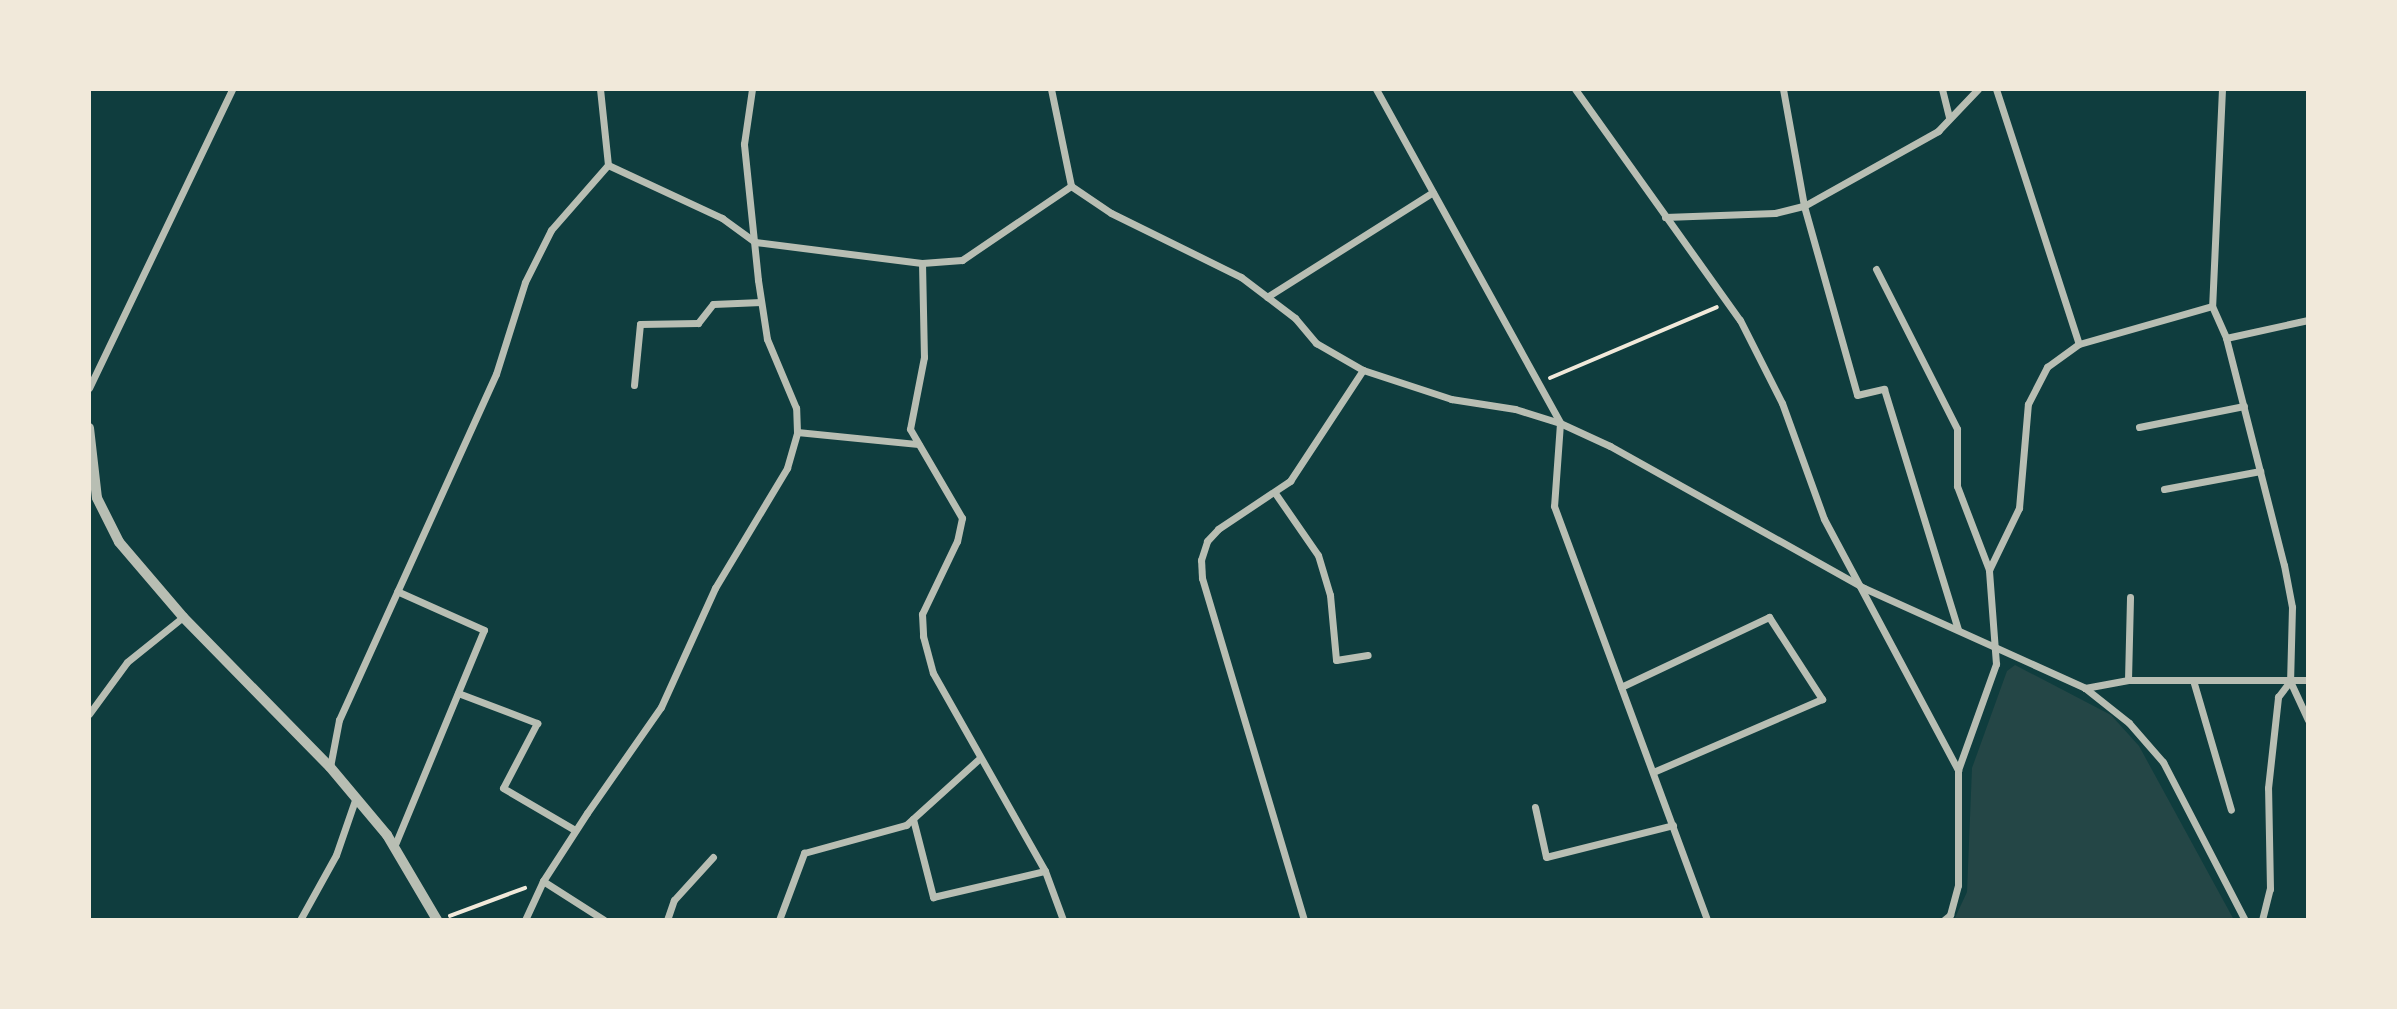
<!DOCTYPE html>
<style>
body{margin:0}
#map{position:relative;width:2397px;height:1009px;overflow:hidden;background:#0f3d3e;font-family:"Noto Sans",sans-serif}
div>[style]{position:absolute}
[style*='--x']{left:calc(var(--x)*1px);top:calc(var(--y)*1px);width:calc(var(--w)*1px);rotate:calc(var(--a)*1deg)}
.green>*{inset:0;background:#244646}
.path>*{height:3.5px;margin:-1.75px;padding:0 1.75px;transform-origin:1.75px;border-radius:1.75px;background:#f1e9da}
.minor>*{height:7px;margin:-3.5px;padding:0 3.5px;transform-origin:3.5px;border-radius:3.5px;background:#b8beb3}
.tertiary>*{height:10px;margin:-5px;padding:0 5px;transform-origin:5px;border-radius:5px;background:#b8beb3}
span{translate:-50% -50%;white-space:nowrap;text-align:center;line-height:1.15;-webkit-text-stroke:5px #f1e9da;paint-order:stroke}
.frame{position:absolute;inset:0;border:91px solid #f1e9da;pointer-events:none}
</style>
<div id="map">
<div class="green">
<i style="clip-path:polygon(2015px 665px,2111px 715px,2139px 746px,2234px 920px,1954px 920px,1967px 892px,1972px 768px,2007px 671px)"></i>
</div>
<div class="path">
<i style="--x:1550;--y:378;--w:181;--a:-23"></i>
<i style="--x:450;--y:916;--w:80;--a:-20.5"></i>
</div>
<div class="minor">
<i style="--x:1051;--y:89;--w:99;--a:78.3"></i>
<i style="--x:1071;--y:186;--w:48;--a:34"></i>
<i style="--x:1111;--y:213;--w:145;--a:26.2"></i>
<i style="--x:1241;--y:277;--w:68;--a:37.2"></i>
<i style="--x:1295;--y:318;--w:33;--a:50"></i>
<i style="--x:1316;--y:343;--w:54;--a:29.9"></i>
<i style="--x:1363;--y:370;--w:93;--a:18.2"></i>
<i style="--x:1451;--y:399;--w:65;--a:8.9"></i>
<i style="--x:1515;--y:409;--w:47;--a:17.3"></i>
<i style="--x:1560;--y:423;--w:55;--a:24.7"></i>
<i style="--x:1610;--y:446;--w:291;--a:29.2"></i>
<i style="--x:1864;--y:588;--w:243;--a:24.3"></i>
<i style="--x:2085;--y:688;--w:56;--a:38.5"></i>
<i style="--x:2129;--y:723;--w:52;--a:48.9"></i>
<i style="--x:2163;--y:762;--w:178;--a:62.6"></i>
<i style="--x:1376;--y:89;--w:381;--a:61.1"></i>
<i style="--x:1560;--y:423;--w:83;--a:94.1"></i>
<i style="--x:1554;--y:506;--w:441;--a:69.7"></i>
<i style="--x:1575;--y:89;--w:284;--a:54.5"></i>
<i style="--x:1740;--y:320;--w:93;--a:63.2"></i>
<i style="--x:1782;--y:403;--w:123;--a:70.1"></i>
<i style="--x:1824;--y:519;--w:285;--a:61.9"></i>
<i style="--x:1783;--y:89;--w:119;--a:79.8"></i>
<i style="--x:1804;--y:206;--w:196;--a:74.3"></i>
<i style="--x:1857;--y:395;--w:28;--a:-13"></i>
<i style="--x:1884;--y:389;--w:251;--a:72.9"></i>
<i style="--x:1942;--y:89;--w:29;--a:76"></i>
<i style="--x:1996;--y:89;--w:268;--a:72"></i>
<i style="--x:2222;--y:89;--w:217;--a:92.6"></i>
<i style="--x:2212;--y:306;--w:35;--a:66"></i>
<i style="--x:2226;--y:338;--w:234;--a:75.7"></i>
<i style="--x:2284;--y:565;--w:43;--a:79.2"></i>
<i style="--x:2292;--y:607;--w:74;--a:91.5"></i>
<i style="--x:2290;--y:681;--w:43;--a:65.2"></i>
<i style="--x:608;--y:165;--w:126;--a:24.9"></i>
<i style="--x:722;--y:218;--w:41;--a:36"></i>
<i style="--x:755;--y:242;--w:168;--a:7.2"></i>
<i style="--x:922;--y:263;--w:40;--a:-4.3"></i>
<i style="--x:962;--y:260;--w:132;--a:-34.2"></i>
<i style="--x:1665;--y:217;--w:110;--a:-2.1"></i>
<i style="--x:1775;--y:213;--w:30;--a:-14"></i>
<i style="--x:1804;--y:206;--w:154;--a:-29.2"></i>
<i style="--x:1938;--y:131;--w:58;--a:-46.4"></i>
<i style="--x:922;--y:263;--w:94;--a:88.8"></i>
<i style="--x:924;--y:357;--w:73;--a:101"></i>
<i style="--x:910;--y:429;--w:103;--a:59.7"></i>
<i style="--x:962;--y:518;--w:24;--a:102"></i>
<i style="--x:957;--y:541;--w:81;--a:115.6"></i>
<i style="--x:922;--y:614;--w:22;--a:87"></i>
<i style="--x:923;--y:636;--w:38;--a:75"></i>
<i style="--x:933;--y:673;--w:227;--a:60.5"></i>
<i style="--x:1045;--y:871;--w:52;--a:69.8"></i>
<i style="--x:1876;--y:269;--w:179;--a:63.1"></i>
<i style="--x:1957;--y:429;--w:57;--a:90"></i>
<i style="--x:1957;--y:486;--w:90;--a:69.1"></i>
<i style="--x:1267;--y:297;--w:196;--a:-32.3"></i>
<i style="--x:2226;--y:338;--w:84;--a:-12.4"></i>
<i style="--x:634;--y:385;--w:61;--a:-84.4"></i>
<i style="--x:640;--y:324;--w:58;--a:-1"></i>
<i style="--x:698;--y:323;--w:24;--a:-52"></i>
<i style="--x:713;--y:304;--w:48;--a:-2.4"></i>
<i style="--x:89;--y:388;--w:331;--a:-64.4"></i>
<i style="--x:2139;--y:427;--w:107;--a:-11.3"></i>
<i style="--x:797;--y:432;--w:122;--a:5.7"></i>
<i style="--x:2164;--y:489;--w:98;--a:-10.6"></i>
<i style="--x:1275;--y:493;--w:75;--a:55.3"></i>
<i style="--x:1318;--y:555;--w:42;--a:73.3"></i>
<i style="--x:1330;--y:595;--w:65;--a:84.7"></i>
<i style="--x:1336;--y:660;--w:32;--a:-9"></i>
<i style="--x:2128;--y:680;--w:83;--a:-88.6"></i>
<i style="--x:2193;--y:680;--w:135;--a:73.7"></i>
<i style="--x:1621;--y:687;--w:164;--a:-25.3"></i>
<i style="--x:1769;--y:617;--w:98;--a:57.1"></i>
<i style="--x:1822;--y:699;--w:184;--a:156.6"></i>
<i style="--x:2085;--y:688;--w:44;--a:-10.5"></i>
<i style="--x:2128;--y:680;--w:180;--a:0"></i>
<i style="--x:458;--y:693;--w:85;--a:20.8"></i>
<i style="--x:537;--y:723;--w:73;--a:117.6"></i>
<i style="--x:503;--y:788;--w:83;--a:30.3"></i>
<i style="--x:89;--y:714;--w:64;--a:-53.8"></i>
<i style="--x:127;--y:662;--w:72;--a:-38.8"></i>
<i style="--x:330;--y:767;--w:48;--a:-79.2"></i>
<i style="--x:339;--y:720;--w:380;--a:-65.6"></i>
<i style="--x:496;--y:374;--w:96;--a:-72.5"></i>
<i style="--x:525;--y:282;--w:58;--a:-63.4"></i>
<i style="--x:551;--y:230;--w:86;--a:-48.8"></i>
<i style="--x:608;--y:165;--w:76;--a:-96"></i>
<i style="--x:1535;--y:807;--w:51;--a:77.6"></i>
<i style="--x:1546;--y:857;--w:131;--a:-14.1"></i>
<i style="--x:913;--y:819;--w:81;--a:75.6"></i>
<i style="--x:933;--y:897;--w:115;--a:-13.1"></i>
<i style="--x:394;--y:847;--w:235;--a:-67.5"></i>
<i style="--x:484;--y:630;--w:95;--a:-155.9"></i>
<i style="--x:543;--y:881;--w:72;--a:32.6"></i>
<i style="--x:300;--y:920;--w:74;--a:-61"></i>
<i style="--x:336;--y:855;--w:58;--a:-70.9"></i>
<i style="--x:525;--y:920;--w:43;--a:-65.2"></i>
<i style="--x:543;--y:881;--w:81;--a:-57.1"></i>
<i style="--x:587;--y:813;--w:129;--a:-55.1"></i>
<i style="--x:661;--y:707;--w:131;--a:-65.6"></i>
<i style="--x:715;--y:588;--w:140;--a:-59"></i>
<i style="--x:787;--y:468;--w:37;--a:-74"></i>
<i style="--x:797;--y:432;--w:24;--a:-92"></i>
<i style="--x:796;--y:408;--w:75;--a:-112.8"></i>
<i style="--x:767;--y:339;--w:60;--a:-98.7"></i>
<i style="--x:758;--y:280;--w:137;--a:-95.9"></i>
<i style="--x:744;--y:144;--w:56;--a:-81.7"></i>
<i style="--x:667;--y:920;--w:21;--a:-71"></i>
<i style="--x:674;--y:900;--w:58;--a:-47.8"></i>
<i style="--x:779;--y:920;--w:72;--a:-69.5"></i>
<i style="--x:804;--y:853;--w:106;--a:-15.4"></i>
<i style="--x:906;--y:825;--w:100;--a:-42.2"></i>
<i style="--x:1304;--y:920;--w:357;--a:-106.6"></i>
<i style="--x:1202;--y:578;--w:18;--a:-93"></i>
<i style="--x:1201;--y:560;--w:20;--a:-72"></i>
<i style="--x:1207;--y:541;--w:16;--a:-47"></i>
<i style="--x:1218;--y:529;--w:87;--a:-33.7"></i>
<i style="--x:1290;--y:481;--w:133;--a:-56.7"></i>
<i style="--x:1944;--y:920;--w:8;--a:-40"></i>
<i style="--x:1950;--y:915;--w:31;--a:-75"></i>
<i style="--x:1958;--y:885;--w:115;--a:-90"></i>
<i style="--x:1958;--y:770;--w:113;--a:-70.3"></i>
<i style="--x:1996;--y:664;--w:94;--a:-94.3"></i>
<i style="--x:1989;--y:570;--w:69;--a:-64.2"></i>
<i style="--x:2019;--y:508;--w:104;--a:-85.1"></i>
<i style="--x:2028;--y:404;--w:42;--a:-62.8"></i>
<i style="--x:2047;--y:367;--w:39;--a:-36"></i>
<i style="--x:2079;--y:344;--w:138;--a:-15.9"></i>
<i style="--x:2262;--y:920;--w:32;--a:-76"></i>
<i style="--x:2270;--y:889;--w:101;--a:-91.1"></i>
<i style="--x:2268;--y:788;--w:92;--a:-83.7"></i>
<i style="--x:2278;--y:697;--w:20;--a:-53"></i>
</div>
<div class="tertiary">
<i style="--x:89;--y:428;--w:70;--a:83.5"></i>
<i style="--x:97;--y:498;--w:49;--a:63.4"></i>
<i style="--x:119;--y:542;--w:99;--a:49.5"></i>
<i style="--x:183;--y:617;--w:210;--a:45.6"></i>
<i style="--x:330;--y:767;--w:89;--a:50"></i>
<i style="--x:387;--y:835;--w:99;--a:59.5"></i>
</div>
<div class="frame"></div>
</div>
